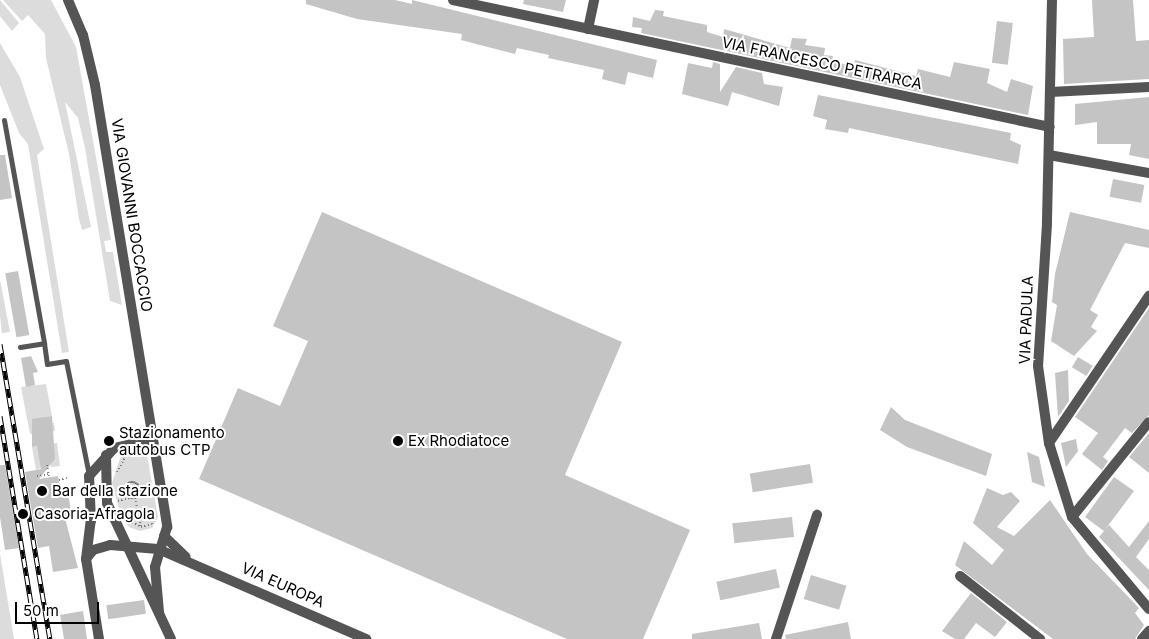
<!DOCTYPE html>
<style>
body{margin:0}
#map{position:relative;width:1149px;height:639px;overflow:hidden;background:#fff;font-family:Inter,sans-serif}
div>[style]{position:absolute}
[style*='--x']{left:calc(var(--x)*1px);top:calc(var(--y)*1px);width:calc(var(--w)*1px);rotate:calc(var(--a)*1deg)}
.green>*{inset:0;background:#dcdcdc}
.building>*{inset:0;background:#c4c4c4;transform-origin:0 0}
.path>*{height:2px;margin-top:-1px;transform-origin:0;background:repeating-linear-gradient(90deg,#777 0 1px,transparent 0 3.5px)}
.path>.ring{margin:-1px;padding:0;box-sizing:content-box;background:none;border:2px solid #777;border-radius:50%}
.service>*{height:5px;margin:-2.5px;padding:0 2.5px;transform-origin:2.5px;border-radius:2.5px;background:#555}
.minor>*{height:10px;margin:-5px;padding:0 5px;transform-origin:5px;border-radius:5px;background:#555}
.tertiary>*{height:10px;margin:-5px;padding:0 5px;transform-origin:5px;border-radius:5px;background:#555}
.rail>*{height:5px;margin-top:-2.5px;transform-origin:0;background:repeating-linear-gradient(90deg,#fff 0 9px,#000 0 18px);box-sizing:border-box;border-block:1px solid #000}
.dots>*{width:14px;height:14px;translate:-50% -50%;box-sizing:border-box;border:2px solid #fff;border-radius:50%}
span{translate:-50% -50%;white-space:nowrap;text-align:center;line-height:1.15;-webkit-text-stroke:4px #fff;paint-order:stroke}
.street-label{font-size:15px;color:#000}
.poi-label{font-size:15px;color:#000}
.left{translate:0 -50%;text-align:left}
.scale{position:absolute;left:15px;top:602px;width:84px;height:22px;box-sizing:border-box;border:2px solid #000;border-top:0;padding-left:6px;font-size:15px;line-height:18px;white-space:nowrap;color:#000;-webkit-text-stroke:4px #fff;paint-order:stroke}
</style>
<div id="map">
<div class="green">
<i style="clip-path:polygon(0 0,19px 23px,12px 31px,0 16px)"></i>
<i style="clip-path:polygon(3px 0,51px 0,76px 47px,111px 240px,104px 241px,106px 252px,113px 252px,122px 305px,110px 301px,85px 148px,78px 118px,65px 102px,91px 227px,82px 230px,79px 219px,69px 154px,46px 58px,45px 34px,28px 15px,22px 21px)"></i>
<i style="clip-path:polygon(0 43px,20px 77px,44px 149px,37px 155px,69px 352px,62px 353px,28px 144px,19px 133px,0 85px)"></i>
<i style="clip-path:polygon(0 280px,10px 332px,2px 333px,0 316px)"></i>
<i style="clip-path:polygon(46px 384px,52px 416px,46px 417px,47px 424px,54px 423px,55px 431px,30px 434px,21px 387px)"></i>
<i style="clip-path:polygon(57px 443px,60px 466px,51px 467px,51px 464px,36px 470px,32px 447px)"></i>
<i style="clip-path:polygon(137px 447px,147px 455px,158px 517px,152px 528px,140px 531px,129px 527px,121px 516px,112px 483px,120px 458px)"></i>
<i style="clip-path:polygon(0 554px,14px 639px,0 639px)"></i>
</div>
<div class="building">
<i style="clip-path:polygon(306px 0,395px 0,412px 4px,412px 0,657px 60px,653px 78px,628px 72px,625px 85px,602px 79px,604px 70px,548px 58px,549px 55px,517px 48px,515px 54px,461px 40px,462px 34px,357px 19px,306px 4px)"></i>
<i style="clip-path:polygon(524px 0,566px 0,563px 12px,523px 4px)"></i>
<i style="clip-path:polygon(1092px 0,1133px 0,1136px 41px,1149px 40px,1149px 79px,1064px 84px,1063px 39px,1094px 37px)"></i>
<i style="clip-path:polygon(655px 10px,664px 11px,663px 16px,707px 25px,707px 32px,723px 37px,724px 29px,790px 48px,792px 38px,807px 39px,805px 45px,825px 48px,824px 55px,833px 56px,832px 61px,854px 67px,855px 60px,916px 76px,918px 69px,950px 77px,954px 62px,990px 69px,987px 83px,1007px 92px,1011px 79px,1033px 86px,1028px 115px,641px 33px,642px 28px,632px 27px,633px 17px,650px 21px)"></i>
<i style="left:997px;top:21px;width:16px;height:42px;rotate:7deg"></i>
<i style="clip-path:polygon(713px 62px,720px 64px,720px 92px,736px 67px,762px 73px,764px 84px,783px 87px,779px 106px,732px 92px,728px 106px,682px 94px,688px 63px,712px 68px)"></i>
<i style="clip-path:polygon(818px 95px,1011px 133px,1010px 140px,1021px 145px,1018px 164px,849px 128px,848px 133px,825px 129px,827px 120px,813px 116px)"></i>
<i style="clip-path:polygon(1149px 97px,1149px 159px,1129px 155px,1131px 144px,1097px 144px,1097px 122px,1075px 125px,1075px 104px)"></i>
<i style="clip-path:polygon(0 155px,5px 155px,12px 198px,0 200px)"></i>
<i style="left:1113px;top:179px;width:32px;height:18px;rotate:11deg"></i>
<i style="clip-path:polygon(322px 212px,622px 342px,565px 475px,690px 530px,643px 639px,567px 639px,199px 479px,238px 388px,280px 406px,308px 341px,273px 326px)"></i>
<i style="clip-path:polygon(1070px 212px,1149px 230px,1149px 248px,1125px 243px,1090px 310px,1098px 315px,1091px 327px,1097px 331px,1074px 356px,1051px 341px,1057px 305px,1052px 302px,1055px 274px)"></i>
<i style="left:18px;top:271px;width:65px;height:13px;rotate:80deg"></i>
<i style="clip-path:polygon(1149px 308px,1149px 415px,1132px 433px,1125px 428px,1103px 457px,1108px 461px,1102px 470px,1082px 454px,1098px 433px,1075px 417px)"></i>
<i style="clip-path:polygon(31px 356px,38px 372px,33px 373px,35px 385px,26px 387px,21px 358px)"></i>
<i style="left:1078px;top:357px;width:17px;height:12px;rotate:31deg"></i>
<i style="clip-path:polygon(1068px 370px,1069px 401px,1058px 417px,1055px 373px)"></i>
<i style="clip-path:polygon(891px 407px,905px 420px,992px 454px,986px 476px,907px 447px,880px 430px)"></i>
<i style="clip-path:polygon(52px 416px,55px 459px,39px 479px,58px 476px,61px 494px,68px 493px,72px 517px,65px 518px,78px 568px,53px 572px,49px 546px,38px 548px,25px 472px,41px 469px,37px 446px,32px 447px,32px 419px)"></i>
<i style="clip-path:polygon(1149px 433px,1149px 473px,1129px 457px)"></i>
<i style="clip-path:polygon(1076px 439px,1078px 451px,1066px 467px,1061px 443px)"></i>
<i style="clip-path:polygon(1027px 452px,1039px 457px,1045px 487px,1032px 482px)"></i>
<i style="left:810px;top:464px;width:19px;height:61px;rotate:81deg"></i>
<i style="clip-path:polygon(0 465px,5px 465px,19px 548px,5px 550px,0 517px)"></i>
<i style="clip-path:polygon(1114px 477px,1134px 491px,1104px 531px,1109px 525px,1129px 547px,1149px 521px,1149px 539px,1136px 557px,1149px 570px,1149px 590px,1099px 537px,1104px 531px,1085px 517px)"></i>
<i style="clip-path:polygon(987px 488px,1003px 495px,1011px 492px,1020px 501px,997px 527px,1014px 536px,1050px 500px,1087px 554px,1139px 608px,1135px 613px,1144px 625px,1135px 639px,1053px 639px,955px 565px,964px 541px,992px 565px,1004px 550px,973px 523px)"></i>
<i style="left:792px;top:517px;width:20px;height:60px;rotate:84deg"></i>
<i style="left:776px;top:569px;width:19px;height:61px;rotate:78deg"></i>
<i style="left:811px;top:575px;width:37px;height:25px;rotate:17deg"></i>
<i style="clip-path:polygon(971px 593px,1007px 622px,995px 637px,976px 623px,964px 639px,955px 639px,942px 631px)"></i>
<i style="left:144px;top:600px;width:14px;height:38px;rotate:82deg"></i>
<i style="clip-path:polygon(83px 611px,87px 639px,64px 639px,60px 615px)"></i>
<i style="clip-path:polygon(848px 622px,851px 639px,786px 639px,785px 635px)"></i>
<i style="clip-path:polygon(759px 623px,762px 639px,692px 639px,692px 634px)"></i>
</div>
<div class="path">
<i style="--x:47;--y:465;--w:12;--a:81"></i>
<i style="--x:117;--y:472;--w:18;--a:-61"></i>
<i style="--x:37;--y:476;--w:12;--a:-9"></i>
<i style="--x:59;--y:480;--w:8;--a:-14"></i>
<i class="ring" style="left:124px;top:482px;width:14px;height:14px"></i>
<i style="--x:140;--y:489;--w:10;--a:-11"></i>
<i style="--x:135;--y:498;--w:30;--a:78"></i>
<i style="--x:141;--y:527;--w:11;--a:-15"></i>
<i style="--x:152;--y:524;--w:6;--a:-59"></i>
<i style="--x:118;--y:501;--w:12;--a:-14"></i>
<i style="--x:126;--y:519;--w:17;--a:28"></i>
</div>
<div class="service">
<i style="--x:4;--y:120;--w:227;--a:79.8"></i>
<i style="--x:20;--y:347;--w:24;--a:-9"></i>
<i style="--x:44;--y:343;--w:21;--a:82"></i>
<i style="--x:47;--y:364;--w:19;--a:-9"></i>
<i style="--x:66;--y:361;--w:116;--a:78.6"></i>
</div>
<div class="minor">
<i style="--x:453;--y:0;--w:610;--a:12.01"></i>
<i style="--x:1052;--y:0;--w:224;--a:91.3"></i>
<i style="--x:1047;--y:224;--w:142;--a:93.6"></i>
<i style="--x:1038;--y:366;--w:78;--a:81.9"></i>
<i style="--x:1049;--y:443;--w:77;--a:72.7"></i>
<i style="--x:1072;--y:517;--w:120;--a:50.1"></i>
<i style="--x:588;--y:29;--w:30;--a:-78"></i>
<i style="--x:1050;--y:92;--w:99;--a:-2.9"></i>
<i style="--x:1049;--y:155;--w:102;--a:10.2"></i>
<i style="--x:1049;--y:443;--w:178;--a:-55.8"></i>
<i style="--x:1072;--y:517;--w:122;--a:-51"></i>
<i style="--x:164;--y:536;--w:30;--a:44"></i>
<i style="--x:158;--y:549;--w:227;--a:23.4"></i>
<i style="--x:960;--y:576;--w:102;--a:38.2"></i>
<i style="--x:776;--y:639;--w:131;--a:-71.7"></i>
<i style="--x:1142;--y:639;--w:11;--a:-49"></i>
</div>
<div class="tertiary">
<i style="--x:68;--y:0;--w:38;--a:67"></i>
<i style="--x:83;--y:35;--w:51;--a:76.5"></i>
<i style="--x:95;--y:85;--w:448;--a:80.7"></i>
<i style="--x:167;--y:527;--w:42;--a:106.7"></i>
<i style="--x:155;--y:567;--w:45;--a:84.9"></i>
<i style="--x:106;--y:455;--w:48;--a:88.8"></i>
<i style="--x:107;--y:503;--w:150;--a:64.8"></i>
<i style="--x:86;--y:559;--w:11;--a:-52"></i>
<i style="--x:93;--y:550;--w:18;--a:-16"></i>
<i style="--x:110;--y:545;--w:48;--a:4.8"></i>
<i style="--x:99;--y:639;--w:81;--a:-99.2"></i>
<i style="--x:86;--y:559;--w:38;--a:-83"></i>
<i style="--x:91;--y:521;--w:45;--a:-92.5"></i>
<i style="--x:89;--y:476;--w:38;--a:-48"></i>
<i style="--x:114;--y:448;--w:40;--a:-13"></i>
</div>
<div class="rail">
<i style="--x:0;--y:344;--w:299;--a:80.4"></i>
<i style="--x:0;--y:416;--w:226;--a:80.6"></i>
</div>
<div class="dots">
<i style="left:109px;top:441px;background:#000"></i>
<i style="left:398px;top:441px;background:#000"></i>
<i style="left:42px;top:491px;background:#000"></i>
<i style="left:23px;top:514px;background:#000"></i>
</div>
<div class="street-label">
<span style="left:822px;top:63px;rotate:12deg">VIA FRANCESCO PETRARCA</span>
<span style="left:132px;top:215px;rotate:81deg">VIA GIOVANNI BOCCACCIO</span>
<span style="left:1026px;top:320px;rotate:-88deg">VIA PADULA</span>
<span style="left:283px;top:585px;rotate:24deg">VIA EUROPA</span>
</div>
<div class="poi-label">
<span class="left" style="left:119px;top:441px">Stazionamento<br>autobus CTP</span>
<span class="left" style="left:408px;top:441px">Ex Rhodiatoce</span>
<span class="left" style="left:52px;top:491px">Bar della stazione</span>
<span class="left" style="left:34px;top:514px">Casoria-Afragola</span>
</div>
<div class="scale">50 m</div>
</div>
